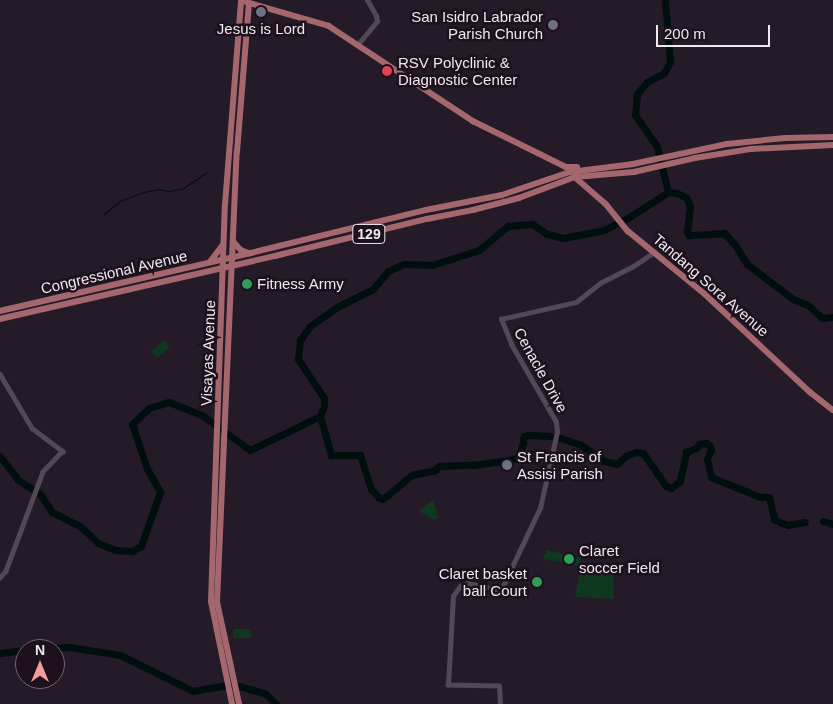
<!DOCTYPE html>
<style>
body{margin:0}
#map{position:relative;width:833px;height:704px;overflow:hidden;background:#251a27;font-family:Helvetica,sans-serif}
div>[style]{position:absolute}
[style*='--x']{left:calc(var(--x)*1px);top:calc(var(--y)*1px);width:calc(var(--w)*1px);rotate:calc(var(--a)*1deg)}
.green>*{inset:0;background:#0e3820;transform-origin:0 0}
.stream>*{height:1px;margin:-0.5px;padding:0 0.5px;transform-origin:0.5px;border-radius:0.5px;background:#000e0e}
.river>*{height:7px;margin:-3.5px;padding:0 3.5px;transform-origin:3.5px;border-radius:3.5px;background:#000e0e}
.minor>*{height:4.5px;margin:-2.25px;padding:0 2.25px;transform-origin:2.25px;border-radius:2.25px;background:#544856}
.major>*{height:5.5px;margin:-2.75px;padding:0 2.75px;transform-origin:2.75px;border-radius:2.75px;background:#a3676d}
.dots>*{width:14px;height:14px;translate:-50% -50%;box-sizing:border-box;border:2px solid #1c111d;border-radius:50%}
span{translate:-50% -50%;white-space:nowrap;text-align:center;line-height:1.15;-webkit-text-stroke:5px #1c111d;paint-order:stroke}
.shield-label span{padding:1px 4px;background:#1c111d;border:1px solid;border-radius:4px;-webkit-text-stroke-width:0}
.shield-label{font-size:14px;color:#efe8f0;font-weight:700}
.poi-label{font-size:15px;color:#efe8f0}
.right{translate:-100% -50%;text-align:right}
.left{translate:0 -50%;text-align:left}
.street-label{font-size:15px;color:#efe8f0}
.north{position:absolute;left:15px;top:639px;width:50px;height:50px;box-sizing:border-box;background:#1c111d;border:1px solid #706771;border-radius:50%;rotate:0deg;font-size:14px;font-weight:700;line-height:20px;text-align:center;color:#efe8f0}
.north::after{content:'';display:block;margin:auto;width:18px;height:22px;background:#f59b99;clip-path:polygon(50% 0,100% 100%,50% 72%,0 100%)}
.scale{position:absolute;left:656px;top:25px;width:114px;height:22px;box-sizing:border-box;border:2px solid #efe8f0;border-top:0;padding-left:6px;font-size:15px;line-height:18px;white-space:nowrap;color:#efe8f0;-webkit-text-stroke:4px #1c111d;paint-order:stroke}
</style>
<div id="map">
<div class="green">
<i style="left:164px;top:340px;width:9px;height:17px;rotate:49deg"></i>
<i style="clip-path:polygon(433px 499px,438px 518px,433px 520px,419px 511px)"></i>
<i style="clip-path:polygon(547px 550px,581px 558px,579px 566px,556px 561px,557px 557px,555px 561px,543px 559px)"></i>
<i style="clip-path:polygon(581px 568px,613px 573px,614px 599px,575px 597px)"></i>
<i style="left:233px;top:629px;width:18px;height:9px"></i>
</div>
<div class="stream">
<i style="--x:104;--y:214;--w:21;--a:-39"></i>
<i style="--x:120;--y:201;--w:25;--a:-21"></i>
<i style="--x:143;--y:192;--w:15;--a:-11"></i>
<i style="--x:158;--y:189;--w:10;--a:11"></i>
<i style="--x:168;--y:191;--w:14;--a:-8"></i>
<i style="--x:182;--y:189;--w:29;--a:-34"></i>
</div>
<div class="river">
<i style="--x:665;--y:0;--w:62;--a:85.4"></i>
<i style="--x:670;--y:62;--w:13;--a:119"></i>
<i style="--x:664;--y:73;--w:19;--a:152"></i>
<i style="--x:647;--y:82;--w:16;--a:130"></i>
<i style="--x:637;--y:94;--w:21;--a:95"></i>
<i style="--x:635;--y:115;--w:38;--a:55"></i>
<i style="--x:657;--y:146;--w:47;--a:76.6"></i>
<i style="--x:320;--y:416;--w:41;--a:74.2"></i>
<i style="--x:331;--y:455;--w:29;--a:0"></i>
<i style="--x:360;--y:455;--w:36;--a:72"></i>
<i style="--x:371;--y:489;--w:12;--a:48"></i>
<i style="--x:379;--y:498;--w:4;--a:14"></i>
<i style="--x:383;--y:499;--w:38;--a:-40"></i>
<i style="--x:412;--y:475;--w:24;--a:-12"></i>
<i style="--x:435;--y:470;--w:6;--a:-45"></i>
<i style="--x:439;--y:466;--w:35;--a:-2"></i>
<i style="--x:474;--y:465;--w:40;--a:-8.5"></i>
<i style="--x:514;--y:459;--w:4;--a:-27"></i>
<i style="--x:518;--y:457;--w:15;--a:-70"></i>
<i style="--x:558;--y:437;--w:24;--a:19"></i>
<i style="--x:581;--y:445;--w:28;--a:35"></i>
<i style="--x:604;--y:461;--w:13;--a:13"></i>
<i style="--x:617;--y:464;--w:13;--a:-42"></i>
<i style="--x:627;--y:455;--w:9;--a:-18"></i>
<i style="--x:636;--y:452;--w:7;--a:8"></i>
<i style="--x:643;--y:453;--w:40;--a:55.1"></i>
<i style="--x:666;--y:486;--w:5;--a:22"></i>
<i style="--x:671;--y:488;--w:11;--a:-38"></i>
<i style="--x:680;--y:481;--w:30;--a:-78"></i>
<i style="--x:686;--y:452;--w:11;--a:-22"></i>
<i style="--x:696;--y:448;--w:5;--a:-53"></i>
<i style="--x:699;--y:444;--w:7;--a:-8"></i>
<i style="--x:706;--y:443;--w:5;--a:37"></i>
<i style="--x:710;--y:446;--w:4;--a:76"></i>
<i style="--x:711;--y:450;--w:10;--a:114"></i>
<i style="--x:707;--y:459;--w:18;--a:77"></i>
<i style="--x:711;--y:477;--w:53;--a:22.2"></i>
<i style="--x:760;--y:497;--w:9;--a:0"></i>
<i style="--x:769;--y:497;--w:23;--a:77"></i>
<i style="--x:774;--y:519;--w:9;--a:27"></i>
<i style="--x:782;--y:523;--w:6;--a:18"></i>
<i style="--x:788;--y:525;--w:17;--a:-10"></i>
<i style="--x:523;--y:439;--w:3;--a:-72"></i>
<i style="--x:524;--y:436;--w:5;--a:-11"></i>
<i style="--x:529;--y:435;--w:21;--a:3"></i>
<i style="--x:0;--y:456;--w:30;--a:53"></i>
<i style="--x:18;--y:480;--w:26;--a:32"></i>
<i style="--x:40;--y:494;--w:22;--a:56"></i>
<i style="--x:52;--y:512;--w:31;--a:27"></i>
<i style="--x:80;--y:526;--w:25;--a:43"></i>
<i style="--x:98;--y:543;--w:18;--a:22"></i>
<i style="--x:115;--y:550;--w:17;--a:3"></i>
<i style="--x:132;--y:551;--w:10;--a:-29"></i>
<i style="--x:141;--y:546;--w:57;--a:-70.6"></i>
<i style="--x:160;--y:492;--w:26;--a:-119"></i>
<i style="--x:147;--y:469;--w:47;--a:-108.4"></i>
<i style="--x:132;--y:424;--w:23;--a:-43"></i>
<i style="--x:149;--y:408;--w:21;--a:-17"></i>
<i style="--x:169;--y:402;--w:37;--a:22"></i>
<i style="--x:203;--y:416;--w:58;--a:35.9"></i>
<i style="--x:250;--y:450;--w:78;--a:-25.9"></i>
<i style="--x:320;--y:416;--w:11;--a:-68"></i>
<i style="--x:324;--y:406;--w:8;--a:-90"></i>
<i style="--x:324;--y:398;--w:47;--a:-123.7"></i>
<i style="--x:298;--y:359;--w:19;--a:-84"></i>
<i style="--x:300;--y:340;--w:17;--a:-54"></i>
<i style="--x:310;--y:326;--w:33;--a:-35"></i>
<i style="--x:337;--y:307;--w:40;--a:-26.6"></i>
<i style="--x:373;--y:289;--w:23;--a:-50"></i>
<i style="--x:388;--y:271;--w:17;--a:-24"></i>
<i style="--x:404;--y:264;--w:28;--a:2"></i>
<i style="--x:432;--y:265;--w:49;--a:-17.7"></i>
<i style="--x:479;--y:250;--w:38;--a:-40"></i>
<i style="--x:508;--y:226;--w:24;--a:-5"></i>
<i style="--x:532;--y:224;--w:18;--a:34"></i>
<i style="--x:547;--y:234;--w:16;--a:14"></i>
<i style="--x:563;--y:238;--w:42;--a:-11"></i>
<i style="--x:604;--y:230;--w:27;--a:-27"></i>
<i style="--x:628;--y:218;--w:48;--a:-33"></i>
<i style="--x:668;--y:192;--w:9;--a:6"></i>
<i style="--x:677;--y:193;--w:11;--a:27"></i>
<i style="--x:687;--y:198;--w:9;--a:72"></i>
<i style="--x:690;--y:207;--w:25;--a:97"></i>
<i style="--x:687;--y:232;--w:4;--a:56"></i>
<i style="--x:689;--y:235;--w:35;--a:-3"></i>
<i style="--x:724;--y:233;--w:16;--a:47"></i>
<i style="--x:735;--y:245;--w:22;--a:58"></i>
<i style="--x:747;--y:264;--w:58;--a:37.3"></i>
<i style="--x:793;--y:299;--w:16;--a:22"></i>
<i style="--x:808;--y:305;--w:19;--a:43"></i>
<i style="--x:822;--y:318;--w:11;--a:-5"></i>
<i style="--x:823;--y:521;--w:10;--a:17"></i>
<i style="--x:44;--y:649;--w:25;--a:-5"></i>
<i style="--x:69;--y:647;--w:52;--a:8.9"></i>
<i style="--x:120;--y:655;--w:81;--a:26.3"></i>
<i style="--x:193;--y:691;--w:40;--a:-10"></i>
<i style="--x:232;--y:684;--w:35;--a:16"></i>
<i style="--x:266;--y:694;--w:14;--a:45"></i>
<i style="--x:0;--y:653;--w:25;--a:-7"></i>
</div>
<div class="minor">
<i style="--x:358;--y:44;--w:30;--a:-50"></i>
<i style="--x:377;--y:21;--w:5;--a:-101"></i>
<i style="--x:376;--y:16;--w:18;--a:-119"></i>
<i style="--x:0;--y:374;--w:63;--a:59.3"></i>
<i style="--x:32;--y:428;--w:39;--a:37"></i>
<i style="--x:63;--y:451;--w:29;--a:134"></i>
<i style="--x:43;--y:472;--w:106;--a:110.5"></i>
<i style="--x:6;--y:571;--w:9;--a:131"></i>
<i style="--x:500;--y:704;--w:18;--a:-93"></i>
<i style="--x:499;--y:686;--w:51;--a:-178.9"></i>
<i style="--x:448;--y:685;--w:89;--a:-86.8"></i>
<i style="--x:453;--y:596;--w:12;--a:-55"></i>
<i style="--x:460;--y:586;--w:8;--a:-23"></i>
<i style="--x:467;--y:583;--w:35;--a:12"></i>
<i style="--x:501;--y:590;--w:91;--a:-64.6"></i>
<i style="--x:540;--y:508;--w:78;--a:-77.4"></i>
<i style="--x:557;--y:432;--w:10;--a:-96"></i>
<i style="--x:556;--y:422;--w:88;--a:-120.1"></i>
<i style="--x:512;--y:346;--w:29;--a:-112"></i>
<i style="--x:501;--y:319;--w:77;--a:-12.8"></i>
<i style="--x:576;--y:302;--w:31;--a:-38"></i>
<i style="--x:600;--y:283;--w:36;--a:-27"></i>
<i style="--x:632;--y:267;--w:27;--a:-34"></i>
</div>
<div class="major">
<i style="--x:246;--y:2;--w:86;--a:16.1"></i>
<i style="--x:329;--y:26;--w:173;--a:33.4"></i>
<i style="--x:473;--y:121;--w:104;--a:26.3"></i>
<i style="--x:566;--y:167;--w:11;--a:0"></i>
<i style="--x:575;--y:177;--w:41;--a:41.1"></i>
<i style="--x:606;--y:204;--w:35;--a:51"></i>
<i style="--x:628;--y:231;--w:99;--a:39.3"></i>
<i style="--x:705;--y:294;--w:144;--a:43"></i>
<i style="--x:810;--y:392;--w:29;--a:38"></i>
<i style="--x:234;--y:242;--w:11;--a:49"></i>
<i style="--x:241;--y:250;--w:9;--a:21"></i>
<i style="--x:210;--y:262;--w:20;--a:-53"></i>
<i style="--x:0;--y:311;--w:258;--a:-13"></i>
<i style="--x:251;--y:253;--w:180;--a:-13.8"></i>
<i style="--x:426;--y:210;--w:77;--a:-11.2"></i>
<i style="--x:502;--y:195;--w:72;--a:-18.7"></i>
<i style="--x:570;--y:172;--w:64;--a:-7.2"></i>
<i style="--x:633;--y:164;--w:96;--a:-12"></i>
<i style="--x:727;--y:144;--w:58;--a:-5.9"></i>
<i style="--x:785;--y:138;--w:48;--a:-1.2"></i>
<i style="--x:0;--y:319;--w:282;--a:-12.9"></i>
<i style="--x:275;--y:256;--w:156;--a:-13.7"></i>
<i style="--x:427;--y:219;--w:47;--a:-11.1"></i>
<i style="--x:473;--y:210;--w:48;--a:-14.6"></i>
<i style="--x:519;--y:198;--w:60;--a:-20.6"></i>
<i style="--x:575;--y:177;--w:59;--a:-4.8"></i>
<i style="--x:634;--y:172;--w:63;--a:-12.9"></i>
<i style="--x:695;--y:158;--w:57;--a:-9.1"></i>
<i style="--x:751;--y:149;--w:82;--a:-2.8"></i>
<i style="--x:232;--y:704;--w:104;--a:-101.6"></i>
<i style="--x:211;--y:602;--w:397;--a:-88"></i>
<i style="--x:225;--y:205;--w:206;--a:-85.5"></i>
<i style="--x:239;--y:704;--w:104;--a:-102.2"></i>
<i style="--x:217;--y:602;--w:450;--a:-87.5"></i>
<i style="--x:237;--y:152;--w:149;--a:-85.4"></i>
</div>
<div class="dots">
<i style="left:261px;top:12px;background:#6b7280"></i>
<i style="left:553px;top:25px;background:#6b7280"></i>
<i style="left:387px;top:71px;background:#e0444e"></i>
<i style="left:247px;top:284px;background:#2e9e5b"></i>
<i style="left:507px;top:465px;background:#6b7280"></i>
<i style="left:569px;top:559px;background:#2e9e5b"></i>
<i style="left:537px;top:582px;background:#2e9e5b"></i>
</div>
<div class="shield-label">
<span style="left:369px;top:234px">129</span>
</div>
<div class="poi-label">
<span class="right" style="left:543px;top:25px">San Isidro Labrador<br>Parish Church</span>
<span style="left:261px;top:29px">Jesus is Lord</span>
<span class="left" style="left:398px;top:71px">RSV Polyclinic &amp;<br>Diagnostic Center</span>
<span class="left" style="left:257px;top:284px">Fitness Army</span>
<span class="left" style="left:517px;top:465px">St Francis of<br>Assisi Parish</span>
<span class="left" style="left:579px;top:559px">Claret<br>soccer Field</span>
<span class="right" style="left:527px;top:582px">Claret basket<br>ball Court</span>
</div>
<div class="street-label">
<span style="left:114px;top:272px;rotate:-13deg">Congressional Avenue</span>
<span style="left:711px;top:285px;rotate:41deg">Tandang Sora Avenue</span>
<span style="left:208px;top:353px;rotate:-88deg">Visayas Avenue</span>
<span style="left:541px;top:370px;rotate:61deg">Cenacle Drive</span>
</div>
<div class="north">N</div>
<div class="scale">200 m</div>
</div>
